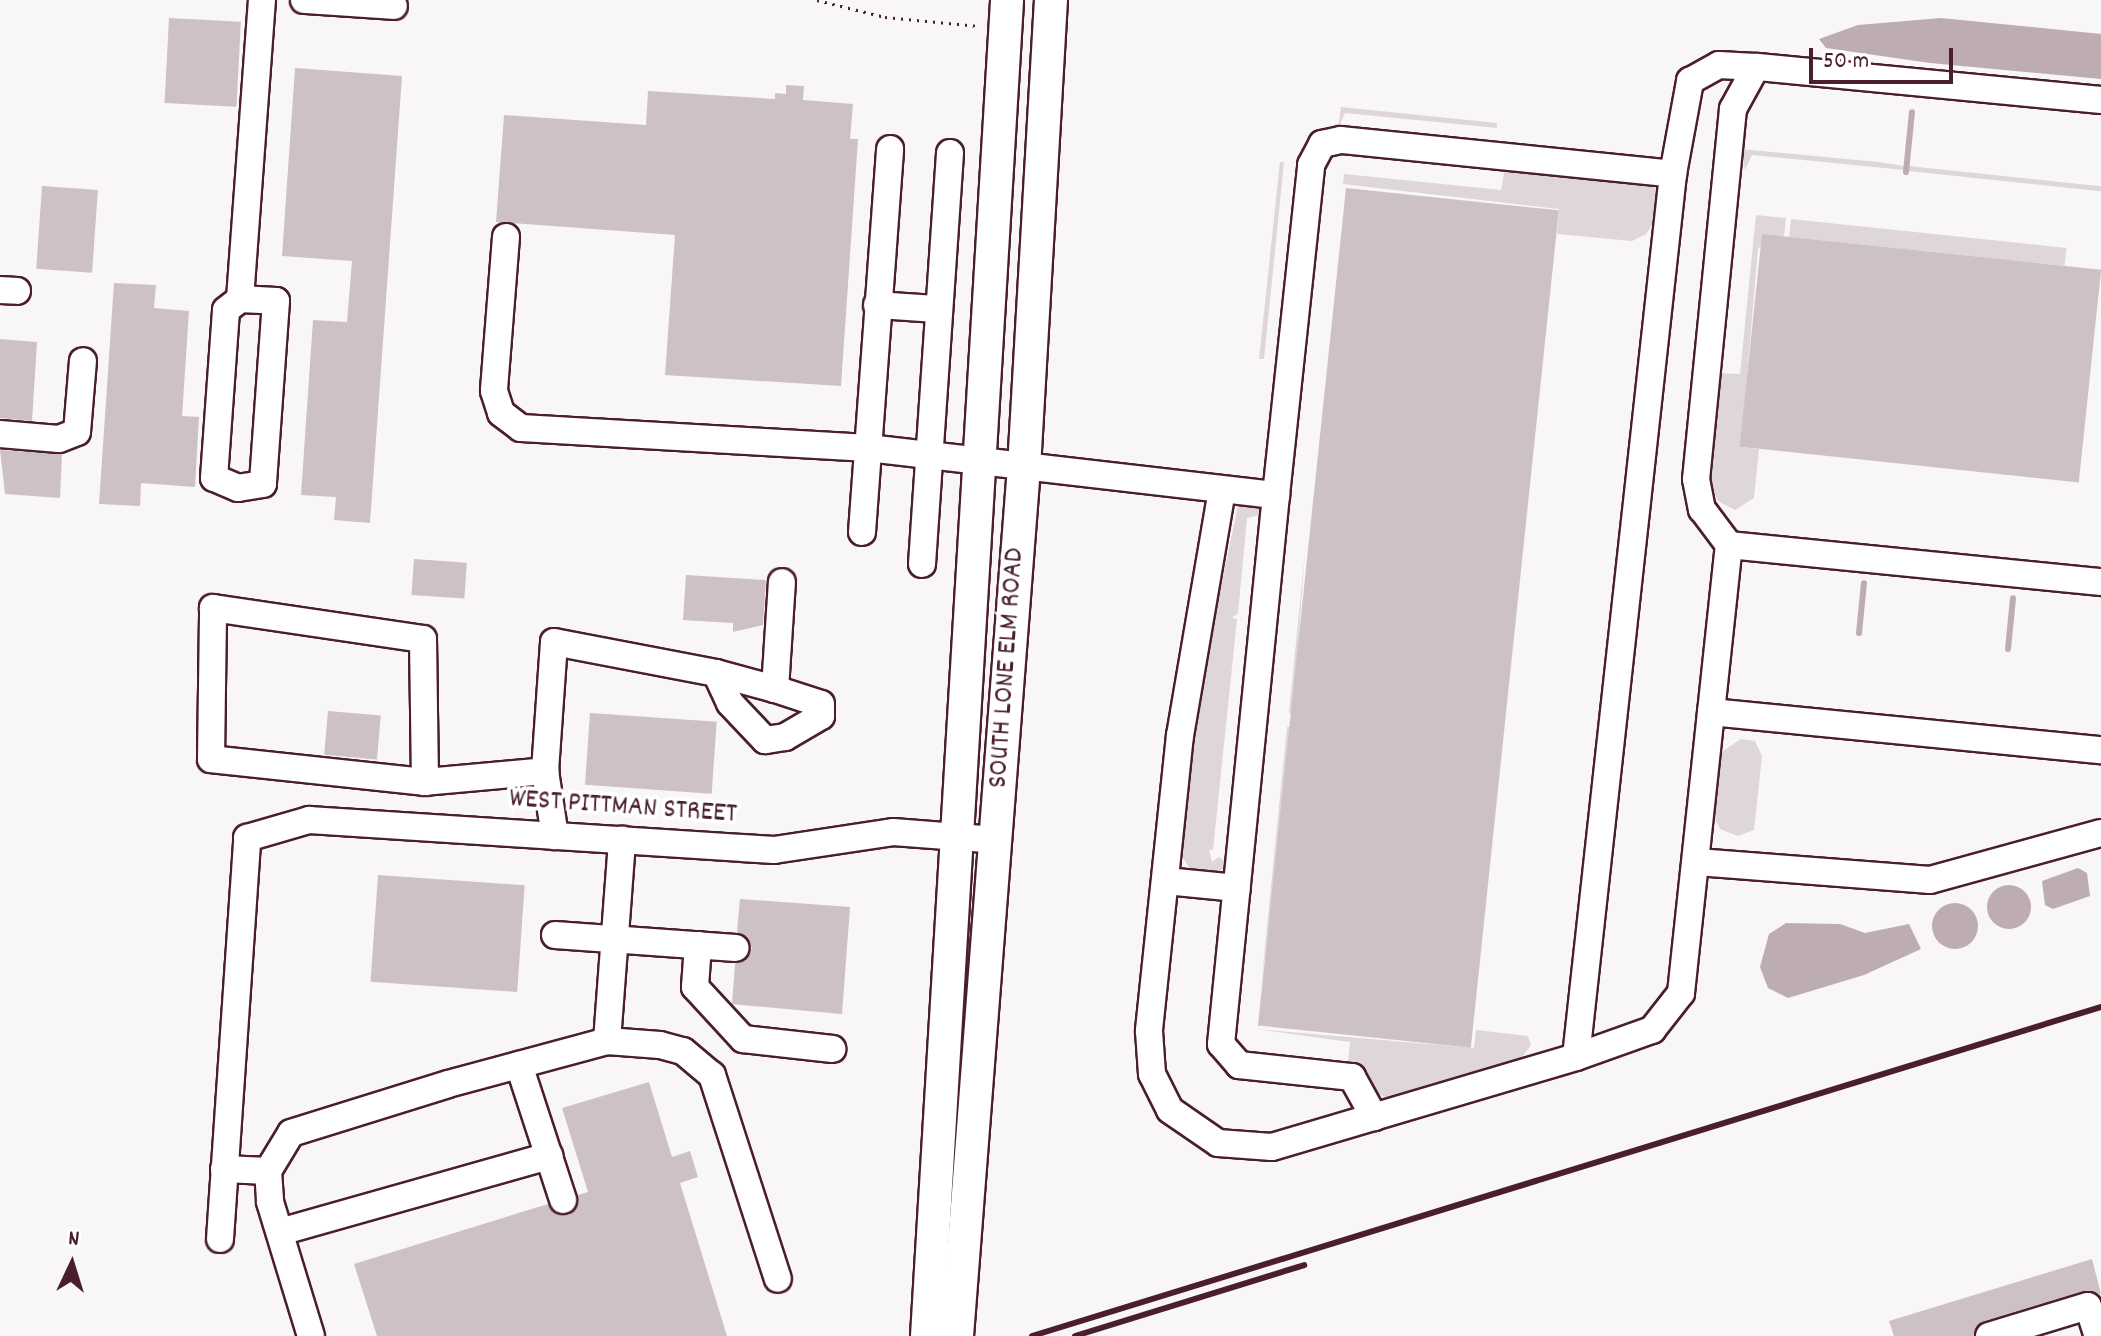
<!DOCTYPE html>
<style>
body{margin:0}
#map{position:relative;width:2101px;height:1336px;overflow:hidden;background:#f8f6f7;font-family:Dekko,sans-serif}
div>[style]{position:absolute}
[style*='--x']{left:calc(var(--x)*1px);top:calc(var(--y)*1px);width:calc(var(--w)*1px);rotate:calc(var(--a)*1deg)}
.green>*{inset:0;background:#ded6d9;transform-origin:0 0}
.water>*{inset:0;background:#bdadb0}
.round{border-radius:50%}
.stream>*{height:6px;margin:-3px;padding:0 3px;transform-origin:3px;border-radius:3px;background:#bdadb0}
.building>*{inset:0;background:#cdc1c4;transform-origin:0 0}
.path>*{height:3px;margin-top:-1.5px;transform-origin:0;background:repeating-linear-gradient(90deg,#4a1f2b 0 2px,transparent 0 8px)}
.roads{filter:drop-shadow(2px 0 #4a1f2b) drop-shadow(-2px 0 #4a1f2b) drop-shadow(0 2px #4a1f2b) drop-shadow(0 -2px #4a1f2b)}
.minor>*{height:26px;margin:-13px;padding:0 13px;transform-origin:13px;border-radius:13px;background:#fff}
.major>*{height:32px;margin:-16px;padding:0 16px;transform-origin:16px;border-radius:16px;background:#fff}
.rail>*{height:6px;margin:-3px;padding:0 3px;transform-origin:3px;border-radius:3px;background:#4a1f2b}
span{translate:-50% -50%;white-space:nowrap;text-align:center;line-height:1.15;-webkit-text-stroke:8px #fff;paint-order:stroke}
.street-label{font-size:28px;color:#4a1f2b}
.north{position:absolute;left:32px;top:1224px;width:80px;height:80px;-webkit-text-stroke:6px #fff;paint-order:stroke;rotate:4deg;font-size:22px;font-weight:700;line-height:32px;text-align:center;color:#4a1f2b}
.north::after{content:'';display:block;margin:auto;width:28px;height:36px;background:#4a1f2b;clip-path:polygon(50% 0,100% 100%,50% 72%,0 100%)}
.scale{position:absolute;left:1809px;top:48px;width:144px;height:36px;box-sizing:border-box;border:4px solid #4a1f2b;border-top:0;padding-left:10px;font-size:24px;line-height:28px;white-space:nowrap;color:#4a1f2b;-webkit-text-stroke:6px #fff;paint-order:stroke}
</style>
<div id="map">
<div class="green">
<i style="clip-path:polygon(1341px 107px,1497px 123px,1497px 128px,1345px 113px,1338px 129px)"></i>
<i style="clip-path:polygon(1741px 149px,1878px 162px,1904px 166px,1904px 170px,1752px 155px,1745px 170px)"></i>
<i style="clip-path:polygon(1280px 162px,1284px 162px,1264px 359px,1259px 359px)"></i>
<i style="left:1909px;top:166px;width:193px;height:5px;rotate:6deg"></i>
<i style="clip-path:polygon(1505px 169px,1650px 184px,1659px 192px,1656px 219px,1646px 234px,1632px 241px,1557px 234px,1559px 209px,1343px 184px,1344px 174px,1501px 190px)"></i>
<i style="clip-path:polygon(1756px 215px,1786px 218px,1784px 236px,1758px 248px,1741px 447px,1759px 449px,1754px 498px,1735px 510px,1718px 501px,1708px 482px,1719px 373px,1740px 374px)"></i>
<i style="left:1791px;top:219px;width:277px;height:18px;rotate:6deg"></i>
<i style="clip-path:polygon(1238px 505px,1255px 505px,1263px 514px,1247px 518px,1238px 613px,1232px 618px,1237px 619px,1213px 850px,1209px 850px,1212px 862px,1219px 857px,1228px 864px,1219px 872px,1191px 871px,1180px 853px,1193px 722px)"></i>
<i style="clip-path:polygon(1305px 552px,1293px 713px,1289px 713px)"></i>
<i style="clip-path:polygon(1287px 727px,1292px 727px,1260px 997px)"></i>
<i style="clip-path:polygon(1741px 739px,1755px 741px,1762px 756px,1754px 830px,1738px 836px,1720px 829px,1713px 814px,1720px 753px)"></i>
<i style="clip-path:polygon(1256px 1029px,1474px 1048px,1476px 1030px,1528px 1036px,1531px 1045px,1521px 1059px,1387px 1098px,1376px 1093px,1364px 1070px,1348px 1063px,1350px 1042px)"></i>
</div>
<div class="water">
<i style="clip-path:polygon(1941px 18px,2101px 34px,2101px 79px,1930px 63px,1826px 48px,1819px 39px,1858px 25px)"></i>
<i style="clip-path:polygon(2078px 868px,2087px 873px,2090px 896px,2053px 909px,2045px 905px,2042px 881px)"></i>
<i class="round" style="left:1987px;top:885px;width:44px;height:44px"></i>
<i class="round" style="left:1932px;top:903px;width:46px;height:46px"></i>
<i style="clip-path:polygon(1786px 923px,1840px 924px,1865px 933px,1909px 924px,1921px 949px,1864px 975px,1788px 998px,1768px 988px,1760px 967px,1769px 934px)"></i>
</div>
<div class="stream">
<i style="--x:1906;--y:172;--w:60;--a:-84.3"></i>
<i style="--x:1859;--y:633;--w:50;--a:-84.3"></i>
<i style="--x:2008;--y:649;--w:51;--a:-84.4"></i>
</div>
<div class="building">
<i style="left:169px;top:18px;width:72px;height:85px;rotate:3deg"></i>
<i style="clip-path:polygon(295px 68px,402px 76px,370px 523px,334px 520px,336px 497px,301px 495px,313px 320px,347px 322px,352px 261px,282px 256px)"></i>
<i style="clip-path:polygon(786px 85px,804px 86px,803px 100px,853px 104px,850px 139px,858px 139px,841px 386px,665px 375px,675px 235px,496px 222px,504px 115px,646px 125px,648px 91px,775px 99px,775px 93px,786px 94px)"></i>
<i style="left:42px;top:186px;width:56px;height:83px;rotate:4deg"></i>
<i style="left:1346px;top:188px;width:214px;height:842px;rotate:6deg"></i>
<i style="left:1762px;top:234px;width:341px;height:214px;rotate:6deg"></i>
<i style="clip-path:polygon(114px 283px,156px 285px,154px 308px,189px 311px,182px 416px,199px 417px,195px 487px,141px 483px,140px 506px,99px 504px)"></i>
<i style="clip-path:polygon(0 339px,37px 342px,32px 421px,0 418px)"></i>
<i style="clip-path:polygon(0 450px,62px 454px,60px 498px,5px 494px)"></i>
<i style="left:414px;top:559px;width:53px;height:36px;rotate:4deg"></i>
<i style="clip-path:polygon(686px 575px,766px 580px,763px 625px,733px 632px,733px 623px,683px 620px)"></i>
<i style="left:328px;top:711px;width:53px;height:44px;rotate:5deg"></i>
<i style="left:590px;top:713px;width:127px;height:72px;rotate:4deg"></i>
<i style="left:378px;top:875px;width:147px;height:107px;rotate:4deg"></i>
<i style="clip-path:polygon(740px 899px,850px 907px,842px 1014px,732px 1004px,735px 964px,752px 948px,737px 932px)"></i>
<i style="clip-path:polygon(649px 1082px,672px 1157px,690px 1151px,698px 1177px,680px 1183px,727px 1336px,377px 1336px,354px 1264px,548px 1204px,569px 1215px,578px 1195px,588px 1192px,562px 1108px)"></i>
<i style="clip-path:polygon(2092px 1259px,2101px 1294px,2083px 1291px,1984px 1321px,1973px 1336px,1894px 1336px,1889px 1321px)"></i>
</div>
<div class="path">
<i style="--x:817;--y:0;--w:70;--a:14"></i>
<i style="--x:885;--y:17;--w:94;--a:5.5"></i>
</div>
<div class="roads">
<div class="minor">
<i style="--x:304;--y:0;--w:90;--a:3.8"></i>
<i style="--x:2101;--y:100;--w:347;--a:-174.5"></i>
<i style="--x:1756;--y:67;--w:48;--a:118.7"></i>
<i style="--x:1733;--y:109;--w:372;--a:95.7"></i>
<i style="--x:1696;--y:479;--w:31;--a:79"></i>
<i style="--x:1702;--y:509;--w:45;--a:53.1"></i>
<i style="--x:1729;--y:545;--w:374;--a:5.7"></i>
<i style="--x:506;--y:237;--w:154;--a:94.5"></i>
<i style="--x:494;--y:391;--w:23;--a:72"></i>
<i style="--x:501;--y:413;--w:25;--a:37"></i>
<i style="--x:521;--y:428;--w:348;--a:3.3"></i>
<i style="--x:868;--y:448;--w:411;--a:6.6"></i>
<i style="--x:1276;--y:495;--w:332;--a:-83.9"></i>
<i style="--x:1311;--y:165;--w:24;--a:-62"></i>
<i style="--x:1322;--y:144;--w:19;--a:-12"></i>
<i style="--x:1341;--y:140;--w:334;--a:5.8"></i>
<i style="--x:1673;--y:174;--w:95;--a:-79.6"></i>
<i style="--x:1690;--y:81;--w:33;--a:-29"></i>
<i style="--x:1719;--y:65;--w:37;--a:3"></i>
<i style="--x:0;--y:290;--w:17;--a:3"></i>
<i style="--x:240;--y:299;--w:36;--a:3"></i>
<i style="--x:276;--y:301;--w:183;--a:94.1"></i>
<i style="--x:263;--y:484;--w:25;--a:171"></i>
<i style="--x:238;--y:488;--w:26;--a:-157"></i>
<i style="--x:214;--y:478;--w:168;--a:-85.9"></i>
<i style="--x:226;--y:310;--w:18;--a:-38"></i>
<i style="--x:240;--y:299;--w:300;--a:-85.8"></i>
<i style="--x:877;--y:305;--w:61;--a:3.8"></i>
<i style="--x:0;--y:434;--w:59;--a:4.8"></i>
<i style="--x:59;--y:439;--w:19;--a:-21"></i>
<i style="--x:77;--y:432;--w:71;--a:-85.2"></i>
<i style="--x:1222;--y:490;--w:249;--a:99.7"></i>
<i style="--x:1180;--y:735;--w:298;--a:96"></i>
<i style="--x:1149;--y:1031;--w:43;--a:86"></i>
<i style="--x:1152;--y:1074;--w:40;--a:63.4"></i>
<i style="--x:1170;--y:1110;--w:58;--a:34.5"></i>
<i style="--x:1218;--y:1143;--w:54;--a:4.2"></i>
<i style="--x:1272;--y:1147;--w:317;--a:-16.5"></i>
<i style="--x:1576;--y:1057;--w:888;--a:-83.73"></i>
<i style="--x:1276;--y:495;--w:552;--a:95.72"></i>
<i style="--x:1221;--y:1044;--w:28;--a:49"></i>
<i style="--x:1239;--y:1065;--w:114;--a:6.1"></i>
<i style="--x:1352;--y:1077;--w:46;--a:61.2"></i>
<i style="--x:862;--y:532;--w:384;--a:-85.8"></i>
<i style="--x:922;--y:564;--w:412;--a:-86.1"></i>
<i style="--x:775;--y:689;--w:107;--a:-86.3"></i>
<i style="--x:1711;--y:712;--w:392;--a:5.6"></i>
<i style="--x:545;--y:771;--w:66;--a:81.3"></i>
<i style="--x:425;--y:782;--w:215;--a:-173.9"></i>
<i style="--x:211;--y:759;--w:151;--a:-89.2"></i>
<i style="--x:213;--y:608;--w:212;--a:8.4"></i>
<i style="--x:423;--y:639;--w:143;--a:89.2"></i>
<i style="--x:425;--y:782;--w:121;--a:-5.2"></i>
<i style="--x:545;--y:771;--w:129;--a:-86"></i>
<i style="--x:554;--y:642;--w:165;--a:10.8"></i>
<i style="--x:716;--y:673;--w:61;--a:15.2"></i>
<i style="--x:775;--y:689;--w:48;--a:18.1"></i>
<i style="--x:821;--y:704;--w:12;--a:90"></i>
<i style="--x:821;--y:716;--w:42;--a:149.7"></i>
<i style="--x:785;--y:737;--w:20;--a:171"></i>
<i style="--x:765;--y:740;--w:51;--a:-133.4"></i>
<i style="--x:730;--y:703;--w:33;--a:-115"></i>
<i style="--x:1697;--y:862;--w:234;--a:4.4"></i>
<i style="--x:1930;--y:880;--w:177;--a:-15.4"></i>
<i style="--x:1166;--y:881;--w:71;--a:5.6"></i>
<i style="--x:555;--y:935;--w:181;--a:4.1"></i>
<i style="--x:698;--y:945;--w:42;--a:94.1"></i>
<i style="--x:695;--y:987;--w:71;--a:47.3"></i>
<i style="--x:743;--y:1039;--w:90;--a:6.4"></i>
<i style="--x:607;--y:1041;--w:202;--a:-85.7"></i>
<i style="--x:1576;--y:1057;--w:81;--a:-19.6"></i>
<i style="--x:1652;--y:1030;--w:47;--a:-51.9"></i>
<i style="--x:1681;--y:993;--w:451;--a:-83.9"></i>
<i style="--x:519;--y:1065;--w:142;--a:71.9"></i>
<i style="--x:224;--y:1169;--w:44;--a:2.6"></i>
<i style="--x:268;--y:1171;--w:44;--a:-58.8"></i>
<i style="--x:291;--y:1133;--w:164;--a:-17.3"></i>
<i style="--x:448;--y:1084;--w:165;--a:-15.1"></i>
<i style="--x:607;--y:1041;--w:53;--a:4.3"></i>
<i style="--x:660;--y:1045;--w:24;--a:15"></i>
<i style="--x:683;--y:1051;--w:38;--a:40"></i>
<i style="--x:712;--y:1075;--w:214;--a:72.1"></i>
<i style="--x:268;--y:1171;--w:31;--a:86"></i>
<i style="--x:270;--y:1202;--w:140;--a:73"></i>
<i style="--x:280;--y:1232;--w:280;--a:-15.8"></i>
<i style="--x:220;--y:1239;--w:402;--a:-86.1"></i>
<i style="--x:247;--y:838;--w:65;--a:-16.2"></i>
<i style="--x:309;--y:820;--w:466;--a:3.7"></i>
<i style="--x:774;--y:850;--w:120;--a:-8.6"></i>
<i style="--x:893;--y:832;--w:103;--a:4.4"></i>
<i style="--x:1989;--y:1336;--w:103;--a:-16.9"></i>
<i style="--x:2088;--y:1306;--w:32;--a:72"></i>
</div>
<div class="major">
<i style="--x:927;--y:1336;--w:1338;--a:-86.57"></i>
<i style="--x:957;--y:1336;--w:871;--a:-85.59"></i>
<i style="--x:1024;--y:468;--w:469;--a:-86.7"></i>
</div>
</div>
<div class="rail">
<i style="--x:1032;--y:1336;--w:1118;--a:-17.11"></i>
<i style="--x:1075;--y:1336;--w:240;--a:-17.2"></i>
</div>
<div class="street-label">
<span style="left:1008px;top:668px;rotate:-86deg">SOUTH LONE ELM ROAD</span>
<span style="left:623px;top:808px;rotate:4deg">WEST PITTMAN STREET</span>
</div>
<div class="north">N</div>
<div class="scale">50 m</div>
</div>
